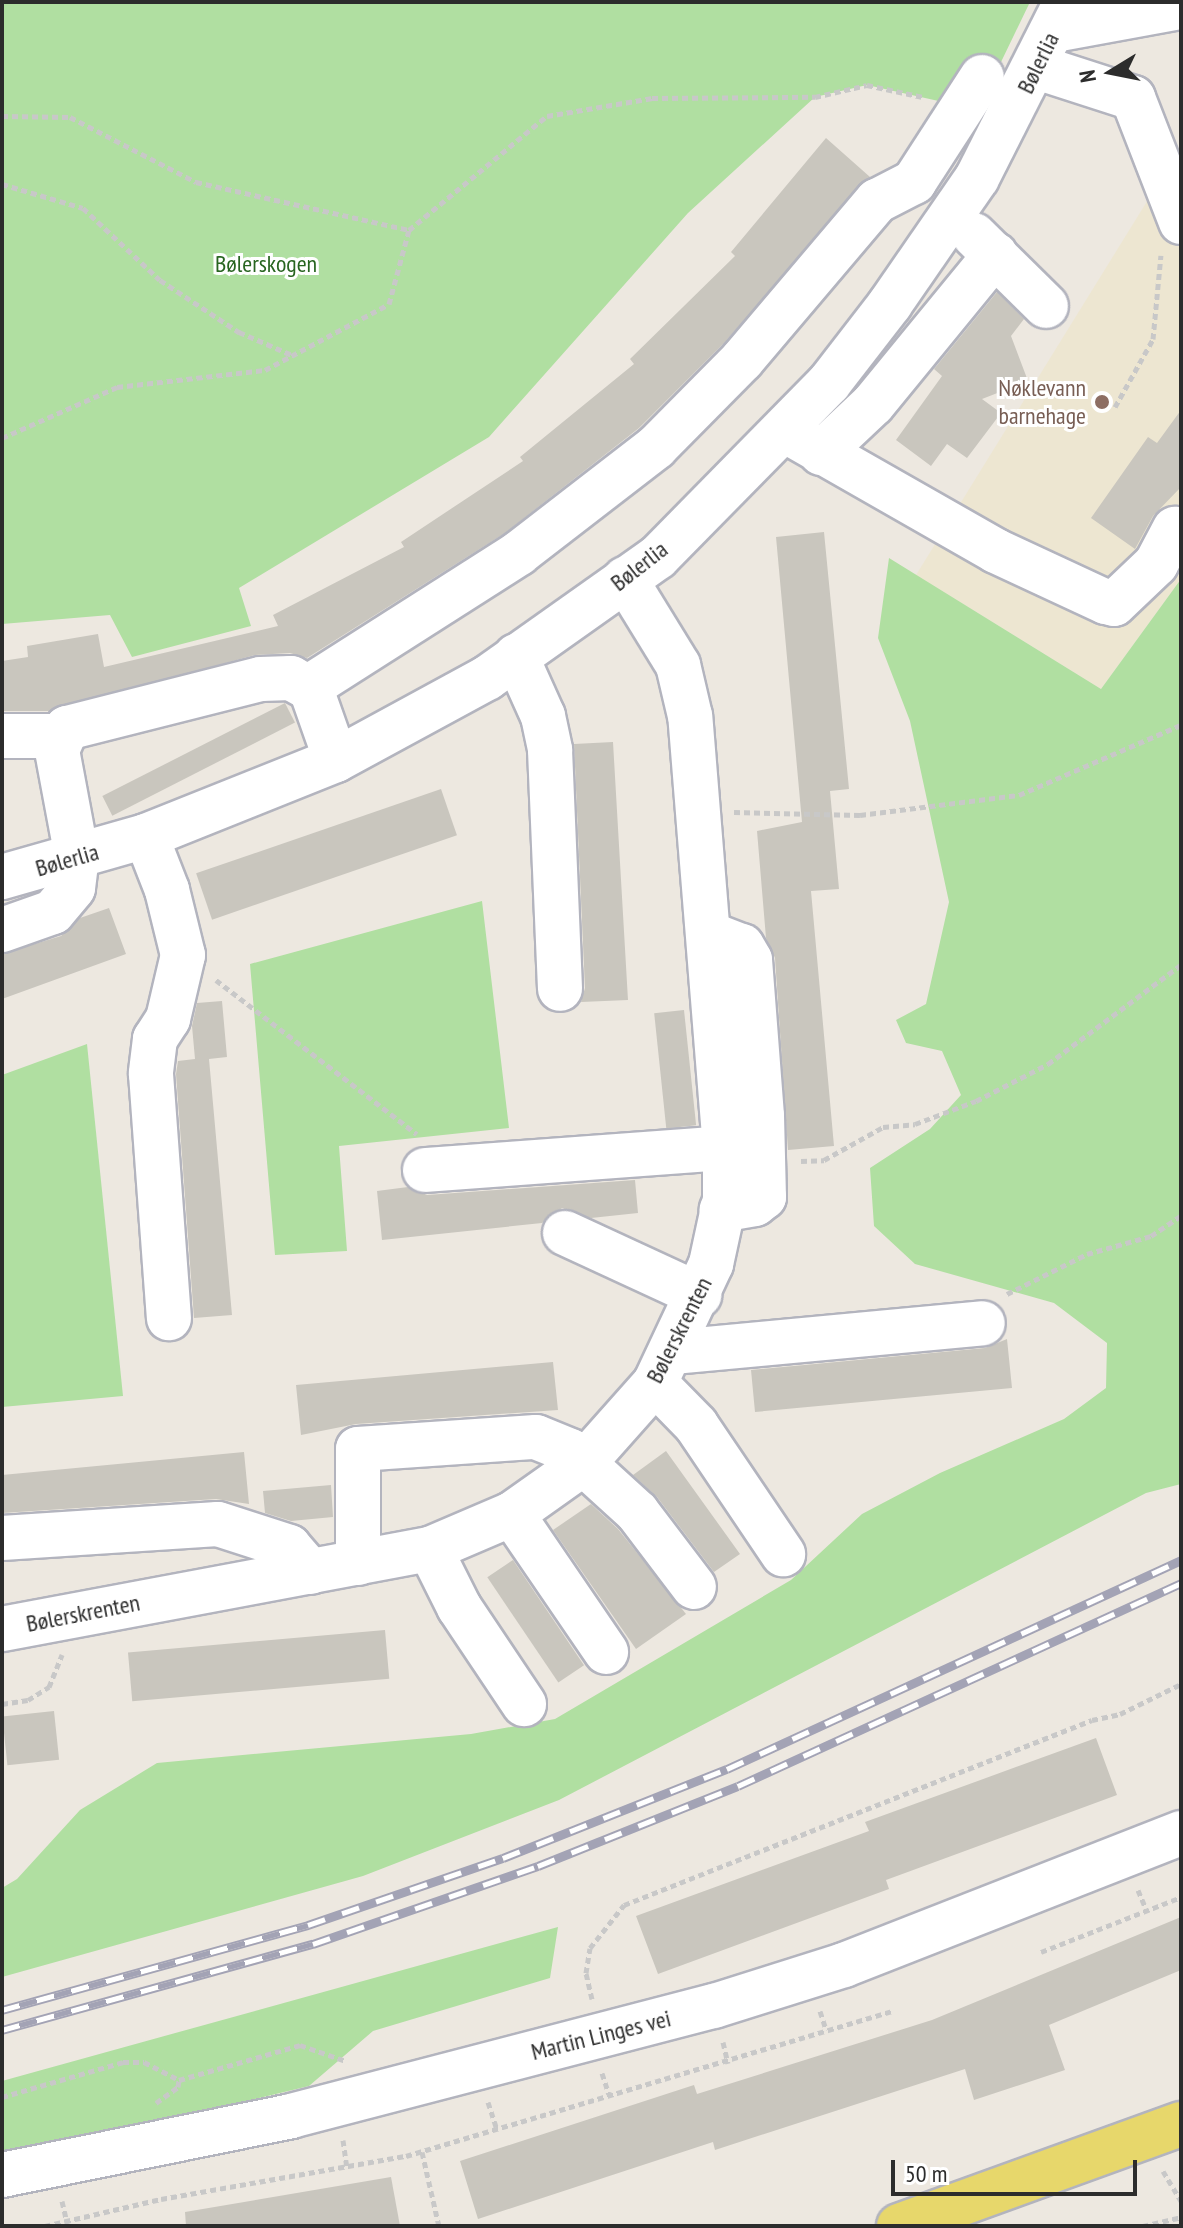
<!DOCTYPE html>
<meta charset="utf-8">
<style>
body{margin:0}
#map{position:relative;width:1183px;height:2228px;overflow:hidden;background:#ede8e0;font-family:"PT Sans Narrow",sans-serif}
div>[style]{position:absolute}
[style*='--x']{left:calc(var(--x)*1px);top:calc(var(--y)*1px);width:calc(var(--w)*1px);rotate:calc(var(--a)*1deg)}
.education>*{inset:0;background:#ede6d1}
.green>*{inset:0;background:#b0dfa1}
.building>*{inset:0;background:#c9c6be;transform-origin:0 0}
.path>*{height:5px;margin-top:-2.5px;transform-origin:0;background:repeating-linear-gradient(90deg,#c8c8c8 0 6px,transparent 0 10px)}
.roads{filter:drop-shadow(2px 0 #b3b4be) drop-shadow(-2px 0 #b3b4be) drop-shadow(0 2px #b3b4be) drop-shadow(0 -2px #b3b4be)}
.minor>*{height:44px;margin:-22px;padding:0 22px;transform-origin:22px;border-radius:22px;background:#fff}
.major>*{height:44px;margin:-22px;padding:0 22px;transform-origin:22px;border-radius:22px;background:#e7d76b}
.rail>*{height:9px;margin-top:-4.5px;transform-origin:0;background:repeating-linear-gradient(90deg,#fff 0 18px,#a3a3b5 0 36px);box-sizing:border-box;border-block:2px solid #a3a3b5}
.dots>*{width:22px;height:22px;translate:-50% -50%;box-sizing:border-box;border:4px solid #fff;border-radius:50%}
span{translate:-50% -50%;white-space:nowrap;text-align:center;line-height:1.15;-webkit-text-stroke:6px #fff;paint-order:stroke}
.street-label{font-size:24px;color:#2c2c2c}
.park-label{font-size:24px;color:#286520}
.education-label{font-size:24px;color:#785e54}
.right{translate:-100% -50%;text-align:right}
.frame{position:absolute;inset:0;border:4px solid #2c2c2c;pointer-events:none}
.north{position:absolute;left:1071px;top:32px;width:80px;height:80px;-webkit-text-stroke:6px #fff;paint-order:stroke;rotate:260deg;font-size:22px;font-weight:700;line-height:32px;text-align:center;color:#2c2c2c}
.north::after{content:'';display:block;margin:auto;width:28px;height:36px;background:#2c2c2c;clip-path:polygon(50% 0,100% 100%,50% 72%,0 100%)}
.scale{position:absolute;left:891px;top:2160px;width:246px;height:36px;box-sizing:border-box;border:4px solid #2c2c2c;border-top:0;padding-left:10px;font-size:24px;line-height:28px;white-space:nowrap;color:#2c2c2c;-webkit-text-stroke:6px #fff;paint-order:stroke}
</style>
<div id="map">
<div class="education">
<i style="clip-path:polygon(1154px 190px,1181px 228px,1181px 579px,1101px 689px,916px 575px)"></i>
</div>
<div class="green">
<i style="clip-path:polygon(2px 2px,1030px 2px,975px 116px,943px 102px,867px 85px,815px 97px,688px 213px,489px 437px,239px 588px,251px 626px,132px 657px,110px 615px,2px 624px)"></i>
<i style="clip-path:polygon(889px 558px,1101px 689px,1181px 579px,1181px 1484px,1146px 1493px,559px 1800px,363px 1876px,2px 1977px,2px 1888px,17px 1879px,80px 1810px,157px 1763px,471px 1734px,555px 1719px,791px 1580px,862px 1514px,940px 1473px,1064px 1419px,1106px 1388px,1107px 1343px,1054px 1303px,915px 1264px,874px 1226px,870px 1168px,930px 1129px,961px 1095px,942px 1051px,906px 1043px,896px 1020px,926px 1004px,949px 902px,910px 721px,878px 638px)"></i>
<i style="clip-path:polygon(482px 901px,509px 1128px,339px 1146px,347px 1251px,275px 1255px,250px 964px)"></i>
<i style="clip-path:polygon(87px 1044px,123px 1396px,2px 1407px,2px 1075px)"></i>
<i style="clip-path:polygon(558px 1927px,550px 1978px,373px 2031px,309px 2086px,2px 2160px,2px 2081px)"></i>
</div>
<div class="building">
<i style="clip-path:polygon(826px 138px,870px 177px,724px 343px,639px 428px,505px 533px,307px 658px,290px 653px,255px 655px,49px 711px,2px 711px,2px 661px,28px 657px,27px 646px,98px 634px,104px 667px,278px 626px,273px 615px,404px 547px,401px 542px,523px 461px,520px 457px,634px 364px,630px 359px,735px 256px,731px 252px)"></i>
<i style="clip-path:polygon(997px 292px,1024px 319px,1011px 336px,1028px 381px,982px 399px,1001px 413px,967px 458px,947px 444px,931px 466px,896px 440px,942px 376px,934px 369px)"></i>
<i style="clip-path:polygon(1181px 410px,1181px 487px,1153px 516px,1135px 549px,1091px 518px,1148px 437px,1157px 443px)"></i>
<i style="clip-path:polygon(824px 532px,849px 789px,830px 791px,839px 889px,811px 891px,834px 1146px,788px 1150px,775px 958px,766px 938px,757px 831px,802px 822px,776px 537px)"></i>
<i style="left:285px;top:703px;width:22px;height:205px;rotate:63deg"></i>
<i style="clip-path:polygon(613px 742px,628px 1000px,581px 1002px,585px 988px,574px 744px)"></i>
<i style="left:441px;top:789px;width:49px;height:259px;rotate:71deg"></i>
<i style="clip-path:polygon(109px 908px,126px 954px,2px 999px,2px 954px,61px 936px,80px 918px)"></i>
<i style="clip-path:polygon(222px 1001px,227px 1057px,209px 1059px,232px 1315px,194px 1318px,176px 1074px,178px 1061px,195px 1059px,192px 1026px,197px 1003px)"></i>
<i style="left:684px;top:1010px;width:116px;height:30px;rotate:84deg"></i>
<i style="clip-path:polygon(635px 1180px,638px 1213px,591px 1218px,562px 1208px,542px 1223px,382px 1240px,377px 1191px,408px 1187px,427px 1195px)"></i>
<i style="clip-path:polygon(1007px 1339px,1012px 1388px,755px 1412px,751px 1370px,985px 1348px)"></i>
<i style="clip-path:polygon(553px 1362px,558px 1410px,356px 1424px,301px 1435px,296px 1385px)"></i>
<i style="clip-path:polygon(666px 1451px,740px 1554px,714px 1572px,657px 1497px,633px 1475px)"></i>
<i style="clip-path:polygon(244px 1452px,249px 1504px,216px 1499px,2px 1513px,2px 1475px)"></i>
<i style="clip-path:polygon(331px 1485px,333px 1517px,291px 1521px,265px 1513px,263px 1491px)"></i>
<i style="clip-path:polygon(591px 1504px,618px 1529px,686px 1614px,636px 1649px,553px 1530px)"></i>
<i style="left:513px;top:1560px;width:127px;height:31px;rotate:56deg"></i>
<i style="left:385px;top:1630px;width:49px;height:258px;rotate:85deg"></i>
<i style="left:54px;top:1711px;width:49px;height:52px;rotate:84deg"></i>
<i style="clip-path:polygon(1096px 1738px,1117px 1795px,886px 1880px,889px 1889px,658px 1974px,636px 1916px,869px 1831px,865px 1822px)"></i>
<i style="clip-path:polygon(1181px 1917px,1181px 1970px,1049px 2025px,1065px 2070px,974px 2100px,965px 2069px,715px 2150px,713px 2142px,478px 2219px,460px 2161px,694px 2085px,697px 2094px,932px 2020px)"></i>
<i style="clip-path:polygon(391px 2177px,400px 2226px,186px 2226px,185px 2212px)"></i>
</div>
<div class="path">
<i style="--x:2;--y:116;--w:68;--a:0.8"></i>
<i style="--x:70;--y:117;--w:142;--a:27.3"></i>
<i style="--x:196;--y:182;--w:218;--a:12.7"></i>
<i style="--x:409;--y:230;--w:179;--a:-39.6"></i>
<i style="--x:547;--y:116;--w:107;--a:-9.7"></i>
<i style="--x:652;--y:98;--w:163;--a:-0.4"></i>
<i style="--x:815;--y:97;--w:53;--a:-13"></i>
<i style="--x:867;--y:85;--w:57;--a:12.1"></i>
<i style="--x:2;--y:184;--w:84;--a:16.5"></i>
<i style="--x:83;--y:208;--w:105;--a:43.1"></i>
<i style="--x:160;--y:280;--w:95;--a:33.4"></i>
<i style="--x:239;--y:332;--w:58;--a:23.5"></i>
<i style="--x:1115;--y:407;--w:78;--a:-60.8"></i>
<i style="--x:1153;--y:339;--w:84;--a:-84.6"></i>
<i style="--x:2;--y:438;--w:126;--a:-23.9"></i>
<i style="--x:117;--y:387;--w:149;--a:-6.6"></i>
<i style="--x:265;--y:370;--w:140;--a:-28"></i>
<i style="--x:389;--y:304;--w:77;--a:-74.9"></i>
<i style="--x:734;--y:812;--w:126;--a:1.4"></i>
<i style="--x:860;--y:815;--w:160;--a:-7.2"></i>
<i style="--x:1019;--y:795;--w:176;--a:-23.4"></i>
<i style="--x:216;--y:980;--w:253;--a:37.5"></i>
<i style="--x:801;--y:1161;--w:23;--a:-2"></i>
<i style="--x:824;--y:1160;--w:68;--a:-29.2"></i>
<i style="--x:883;--y:1127;--w:32;--a:-5"></i>
<i style="--x:915;--y:1124;--w:65;--a:-20.7"></i>
<i style="--x:976;--y:1101;--w:81;--a:-27.2"></i>
<i style="--x:1048;--y:1064;--w:166;--a:-36.7"></i>
<i style="--x:1007;--y:1294;--w:89;--a:-26.6"></i>
<i style="--x:1087;--y:1254;--w:66;--a:-15.7"></i>
<i style="--x:1151;--y:1236;--w:36;--a:-34"></i>
<i style="--x:2;--y:1704;--w:26;--a:-9"></i>
<i style="--x:28;--y:1700;--w:25;--a:-32"></i>
<i style="--x:49;--y:1687;--w:35;--a:-68"></i>
<i style="--x:1138;--y:1890;--w:23;--a:67"></i>
<i style="--x:1041;--y:1952;--w:150;--a:-21.4"></i>
<i style="--x:592;--y:1999;--w:27;--a:-103"></i>
<i style="--x:586;--y:1973;--w:25;--a:-81"></i>
<i style="--x:590;--y:1948;--w:55;--a:-51.7"></i>
<i style="--x:624;--y:1905;--w:503;--a:-21.57"></i>
<i style="--x:1092;--y:1720;--w:29;--a:-12"></i>
<i style="--x:1120;--y:1714;--w:68;--a:-26.2"></i>
<i style="--x:820;--y:2011;--w:20;--a:72"></i>
<i style="--x:723;--y:2042;--w:22;--a:77"></i>
<i style="--x:602;--y:2073;--w:22;--a:72"></i>
<i style="--x:179;--y:2080;--w:126;--a:-16.1"></i>
<i style="--x:300;--y:2045;--w:49;--a:19.2"></i>
<i style="--x:2;--y:2097;--w:126;--a:-16.1"></i>
<i style="--x:123;--y:2062;--w:21;--a:0"></i>
<i style="--x:144;--y:2062;--w:39;--a:27"></i>
<i style="--x:488;--y:2102;--w:29;--a:72"></i>
<i style="--x:156;--y:2103;--w:27;--a:-36"></i>
<i style="--x:178;--y:2087;--w:7;--a:-82"></i>
<i style="--x:343;--y:2140;--w:27;--a:82"></i>
<i style="--x:422;--y:2152;--w:76;--a:77.1"></i>
<i style="--x:1163;--y:2171;--w:35;--a:59"></i>
<i style="--x:62;--y:2201;--w:23;--a:77"></i>
<i style="--x:45;--y:2226;--w:119;--a:-13.1"></i>
<i style="--x:161;--y:2199;--w:249;--a:-10"></i>
<i style="--x:406;--y:2156;--w:507;--a:-16.61"></i>
<i style="--x:1143;--y:2226;--w:39;--a:-13"></i>
</div>
<div class="roads">
<div class="minor">
<i style="--x:1054;--y:30;--w:129;--a:-10.3"></i>
<i style="--x:1037;--y:67;--w:101;--a:17.9"></i>
<i style="--x:1133;--y:98;--w:133;--a:68.8"></i>
<i style="--x:974;--y:235;--w:101;--a:44.6"></i>
<i style="--x:784;--y:430;--w:244;--a:29.7"></i>
<i style="--x:996;--y:551;--w:121;--a:24.9"></i>
<i style="--x:1106;--y:602;--w:8;--a:14"></i>
<i style="--x:1114;--y:604;--w:58;--a:-43.6"></i>
<i style="--x:1156;--y:564;--w:40;--a:-62"></i>
<i style="--x:821;--y:453;--w:71;--a:-43.3"></i>
<i style="--x:873;--y:404;--w:193;--a:-50.7"></i>
<i style="--x:516;--y:656;--w:66;--a:65.8"></i>
<i style="--x:543;--y:716;--w:35;--a:78"></i>
<i style="--x:550;--y:750;--w:239;--a:87.6"></i>
<i style="--x:309;--y:687;--w:249;--a:-32.5"></i>
<i style="--x:519;--y:553;--w:173;--a:-37.7"></i>
<i style="--x:656;--y:447;--w:122;--a:-45.3"></i>
<i style="--x:742;--y:360;--w:209;--a:-49.7"></i>
<i style="--x:877;--y:201;--w:42;--a:-27.2"></i>
<i style="--x:914;--y:182;--w:125;--a:-57.1"></i>
<i style="--x:2;--y:736;--w:58;--a:0"></i>
<i style="--x:146;--y:836;--w:58;--a:68.7"></i>
<i style="--x:167;--y:890;--w:67;--a:76.2"></i>
<i style="--x:183;--y:955;--w:66;--a:103.2"></i>
<i style="--x:168;--y:1019;--w:24;--a:123"></i>
<i style="--x:155;--y:1039;--w:35;--a:97"></i>
<i style="--x:151;--y:1074;--w:245;--a:85.8"></i>
<i style="--x:2;--y:877;--w:150;--a:-15.9"></i>
<i style="--x:146;--y:836;--w:205;--a:-21.8"></i>
<i style="--x:336;--y:760;--w:172;--a:-28.5"></i>
<i style="--x:487;--y:678;--w:209;--a:-35.3"></i>
<i style="--x:658;--y:557;--w:244;--a:-45.5"></i>
<i style="--x:829;--y:383;--w:100;--a:-52.3"></i>
<i style="--x:890;--y:304;--w:153;--a:-55.4"></i>
<i style="--x:977;--y:178;--w:197;--a:-63.2"></i>
<i style="--x:2;--y:930;--w:54;--a:-19.4"></i>
<i style="--x:53;--y:912;--w:31;--a:-50"></i>
<i style="--x:73;--y:888;--w:31;--a:-83"></i>
<i style="--x:77;--y:857;--w:109;--a:-100.6"></i>
<i style="--x:57;--y:750;--w:24;--a:-66"></i>
<i style="--x:67;--y:728;--w:200;--a:-14.2"></i>
<i style="--x:261;--y:679;--w:30;--a:-2"></i>
<i style="--x:291;--y:678;--w:23;--a:29"></i>
<i style="--x:311;--y:689;--w:75;--a:70.6"></i>
<i style="--x:710;--y:934;--w:34;--a:21"></i>
<i style="--x:742;--y:946;--w:16;--a:60"></i>
<i style="--x:750;--y:960;--w:156;--a:85.6"></i>
<i style="--x:762;--y:1116;--w:81;--a:88.6"></i>
<i style="--x:764;--y:1197;--w:11;--a:142"></i>
<i style="--x:755;--y:1204;--w:34;--a:170"></i>
<i style="--x:425;--y:1170;--w:301;--a:-4.2"></i>
<i style="--x:565;--y:1233;--w:148;--a:24.8"></i>
<i style="--x:673;--y:1352;--w:311;--a:-5.3"></i>
<i style="--x:655;--y:1383;--w:59;--a:45.7"></i>
<i style="--x:696;--y:1425;--w:156;--a:56"></i>
<i style="--x:512;--y:1514;--w:167;--a:55.7"></i>
<i style="--x:2;--y:1538;--w:216;--a:-3.7"></i>
<i style="--x:218;--y:1524;--w:75;--a:17.9"></i>
<i style="--x:289;--y:1547;--w:33;--a:49"></i>
<i style="--x:430;--y:1549;--w:65;--a:63.4"></i>
<i style="--x:459;--y:1607;--w:117;--a:56.2"></i>
<i style="--x:358;--y:1563;--w:114;--a:-90"></i>
<i style="--x:358;--y:1449;--w:178;--a:-3.9"></i>
<i style="--x:536;--y:1437;--w:37;--a:22"></i>
<i style="--x:570;--y:1451;--w:91;--a:42.3"></i>
<i style="--x:637;--y:1512;--w:94;--a:52.8"></i>
<i style="--x:2;--y:1629;--w:435;--a:-10.6"></i>
<i style="--x:430;--y:1549;--w:89;--a:-23.1"></i>
<i style="--x:512;--y:1514;--w:88;--a:-35.3"></i>
<i style="--x:584;--y:1463;--w:107;--a:-48.4"></i>
<i style="--x:655;--y:1383;--w:132;--a:-64.8"></i>
<i style="--x:711;--y:1264;--w:66;--a:-77.8"></i>
<i style="--x:725;--y:1199;--w:51;--a:-90"></i>
<i style="--x:725;--y:1148;--w:433;--a:-94.6"></i>
<i style="--x:690;--y:716;--w:52;--a:-103.2"></i>
<i style="--x:678;--y:665;--w:101;--a:-121.6"></i>
<i style="--x:2;--y:2175;--w:295;--a:-11.5"></i>
<i style="--x:291;--y:2116;--w:437;--a:-14.6"></i>
<i style="--x:714;--y:2006;--w:136;--a:-17.5"></i>
<i style="--x:844;--y:1965;--w:362;--a:-21.4"></i>
</div>
<div class="major">
<i style="--x:899;--y:2226;--w:300;--a:-19.9"></i>
</div>
</div>
<div class="rail">
<i style="--x:2;--y:2010;--w:318;--a:-15.5"></i>
<i style="--x:308;--y:1925;--w:206;--a:-19"></i>
<i style="--x:503;--y:1858;--w:241;--a:-21.7"></i>
<i style="--x:727;--y:1769;--w:500;--a:-24.7"></i>
<i style="--x:2;--y:2030;--w:323;--a:-15.5"></i>
<i style="--x:313;--y:1944;--w:238;--a:-19.1"></i>
<i style="--x:538;--y:1866;--w:215;--a:-21.8"></i>
<i style="--x:738;--y:1786;--w:487;--a:-24.6"></i>
</div>
<div class="dots">
<i style="left:1102px;top:402px;background:#8d6e63"></i>
</div>
<div class="street-label">
<span style="left:1038px;top:63px;rotate:-64deg">Bølerlia</span>
<span style="left:639px;top:566px;rotate:-38deg">Bølerlia</span>
<span style="left:67px;top:860px;rotate:-16deg">Bølerlia</span>
<span style="left:679px;top:1330px;rotate:-63deg">Bølerskrenten</span>
<span style="left:83px;top:1613px;rotate:-11deg">Bølerskrenten</span>
<span style="left:601px;top:2035px;rotate:-14deg">Martin Linges vei</span>
</div>
<div class="park-label">
<span style="left:266px;top:264px">Bølerskogen</span>
</div>
<div class="education-label">
<span class="right" style="left:1086px;top:402px">Nøklevann<br>barnehage</span>
</div>
<div class="frame"></div>
<div class="north">N</div>
<div class="scale">50 m</div>
</div>
